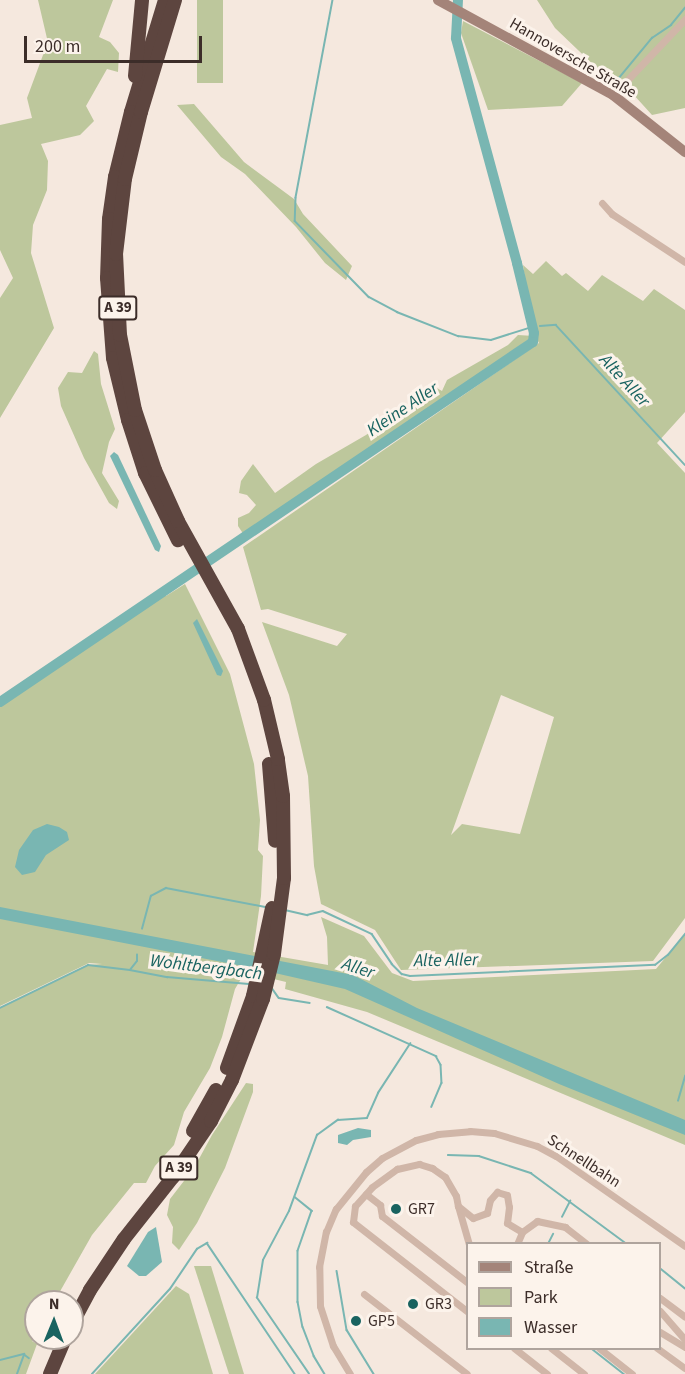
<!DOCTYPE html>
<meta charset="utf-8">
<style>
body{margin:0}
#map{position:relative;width:685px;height:1374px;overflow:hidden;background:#f5e8de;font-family:"Source Sans 3",sans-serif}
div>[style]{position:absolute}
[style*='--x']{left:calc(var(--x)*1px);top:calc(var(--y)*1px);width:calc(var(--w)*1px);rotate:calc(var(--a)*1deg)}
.green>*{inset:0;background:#bdc79c;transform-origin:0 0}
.water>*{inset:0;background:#79b6b2}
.stream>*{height:1.5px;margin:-0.75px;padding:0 0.75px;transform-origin:0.75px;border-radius:0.75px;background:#79b6b2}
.river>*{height:10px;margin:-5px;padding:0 5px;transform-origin:5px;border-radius:5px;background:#79b6b2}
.street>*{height:7px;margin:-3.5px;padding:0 3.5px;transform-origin:3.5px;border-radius:3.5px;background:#d0b6a8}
.secondary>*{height:10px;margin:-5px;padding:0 5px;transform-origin:5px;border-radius:5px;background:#a48479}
.highway>*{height:14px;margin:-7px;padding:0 7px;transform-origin:7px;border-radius:7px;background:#5d453f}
.dots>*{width:16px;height:16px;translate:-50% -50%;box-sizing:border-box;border:3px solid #fcf3eb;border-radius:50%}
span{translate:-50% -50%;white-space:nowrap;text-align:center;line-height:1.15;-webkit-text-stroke:6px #fcf3eb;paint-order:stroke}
.shield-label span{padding:2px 4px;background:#fcf3eb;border:2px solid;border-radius:4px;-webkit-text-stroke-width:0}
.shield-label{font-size:15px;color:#3c2d29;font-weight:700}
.street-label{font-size:16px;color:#3c2d29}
.poi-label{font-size:16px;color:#3c2d29}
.left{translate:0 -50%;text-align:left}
.water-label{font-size:18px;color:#196360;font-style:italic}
.legend{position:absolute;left:466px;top:1242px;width:195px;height:108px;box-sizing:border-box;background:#fcf3eb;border:2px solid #afa49d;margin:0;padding:8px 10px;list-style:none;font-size:18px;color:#3c2d29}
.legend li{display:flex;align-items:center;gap:12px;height:30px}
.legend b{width:30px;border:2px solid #afa49d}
.north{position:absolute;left:24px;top:1290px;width:60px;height:60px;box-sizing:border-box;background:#fcf3eb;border:2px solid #afa49d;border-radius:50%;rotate:1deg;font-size:16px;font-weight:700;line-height:24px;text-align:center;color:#3c2d29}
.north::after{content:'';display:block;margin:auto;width:21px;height:27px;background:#196360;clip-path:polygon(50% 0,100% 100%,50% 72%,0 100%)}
.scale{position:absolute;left:24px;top:36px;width:178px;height:27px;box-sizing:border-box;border:3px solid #3c2d29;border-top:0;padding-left:8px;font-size:18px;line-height:21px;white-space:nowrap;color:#3c2d29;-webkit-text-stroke:4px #fcf3eb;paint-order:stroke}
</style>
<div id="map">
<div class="green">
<i style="clip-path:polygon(38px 0,113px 0,99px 37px,110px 42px,119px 53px,118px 72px,107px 69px,86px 106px,94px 121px,80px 135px,41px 144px,48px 161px,47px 190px,33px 225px,31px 253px,54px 328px,0 418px,0 298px,13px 278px,0 250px,0 125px,32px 118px,27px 98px,43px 55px,49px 47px)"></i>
<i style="left:197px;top:0;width:26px;height:83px"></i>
<i style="clip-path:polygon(537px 0,685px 0,685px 108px,652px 115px,633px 94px,601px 72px,555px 28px)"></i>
<i style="clip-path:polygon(463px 21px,582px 83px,562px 106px,488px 110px,461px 33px)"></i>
<i style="clip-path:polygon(194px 104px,244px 162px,294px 199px,303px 214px,352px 266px,346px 280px,325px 263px,296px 227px,245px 174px,221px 157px,177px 105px)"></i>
<i style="clip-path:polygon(evenodd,546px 261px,562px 276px,566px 273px,588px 291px,602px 275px,643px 301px,654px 289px,685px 310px,685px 412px,657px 443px,685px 473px,685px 918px,653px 961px,401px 970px,375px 930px,321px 904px,314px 866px,308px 776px,289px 695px,262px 622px,337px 646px,347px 634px,268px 609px,261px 610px,243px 547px,539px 343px,532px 329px,523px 265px,533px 274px,546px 261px,501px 695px,554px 717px,520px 834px,462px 824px,451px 835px,501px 695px)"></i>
<i style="clip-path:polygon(518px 335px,534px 336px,244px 535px,238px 526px,238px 518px,249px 513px,256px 505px,247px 495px,239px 493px,241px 481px,253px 464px,275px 493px,316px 464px,366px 435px,435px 387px,442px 391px,447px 380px,508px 345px)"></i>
<i style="clip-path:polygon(94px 351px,98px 354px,101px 384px,115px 429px,109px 442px,102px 473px,119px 501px,117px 509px,109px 503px,84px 458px,61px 406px,58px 388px,68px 372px,82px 373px)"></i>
<i style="clip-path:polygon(185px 584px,230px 674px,254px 764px,260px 820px,258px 850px,263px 856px,261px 896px,253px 952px,328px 965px,327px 937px,321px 917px,364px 936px,392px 973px,413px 981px,656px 969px,685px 934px,685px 1145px,367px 1012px,285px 989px,286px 982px,245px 972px,235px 989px,222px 1037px,210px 1068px,184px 1112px,174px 1145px,155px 1166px,146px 1183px,134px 1183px,92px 1235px,54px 1302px,36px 1302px,36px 1336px,32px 1341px,37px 1344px,26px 1374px,0 1374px,0 1008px,88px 965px,102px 964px,89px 963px,0 1006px,0 697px,163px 590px,166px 596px)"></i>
<i style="clip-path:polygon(246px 1083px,253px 1084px,253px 1092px,225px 1168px,197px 1223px,179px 1250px,172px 1243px,173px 1227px,167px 1215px,170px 1199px,194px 1168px,212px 1135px)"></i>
<i style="clip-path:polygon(194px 1266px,211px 1266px,244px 1374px,229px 1374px)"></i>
<i style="clip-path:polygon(176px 1286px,189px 1294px,213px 1374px,95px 1374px)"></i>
</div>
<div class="water">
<i style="clip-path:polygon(114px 452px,118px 455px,161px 546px,159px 552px,155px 550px,110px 456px)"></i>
<i style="clip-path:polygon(197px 619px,223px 671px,221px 676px,217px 675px,193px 623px)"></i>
<i style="clip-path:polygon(47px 824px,59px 827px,67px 832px,69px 840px,46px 855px,35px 872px,22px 875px,15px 867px,19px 850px,33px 830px)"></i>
<i style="clip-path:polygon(0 907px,353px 975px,417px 1008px,685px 1120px,685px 1135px,559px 1084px,345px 989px,253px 968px,0 919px)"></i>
<i style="clip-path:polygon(358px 1128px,371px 1130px,371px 1137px,353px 1140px,347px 1145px,338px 1143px,338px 1135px)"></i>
<i style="clip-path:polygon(156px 1227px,162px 1262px,146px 1276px,139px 1276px,127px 1266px,148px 1232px)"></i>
</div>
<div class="stream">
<i style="--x:333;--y:0;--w:201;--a:100.6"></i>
<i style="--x:296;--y:198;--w:23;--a:92"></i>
<i style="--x:295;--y:221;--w:106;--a:45.8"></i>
<i style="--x:369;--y:297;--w:32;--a:28"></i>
<i style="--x:397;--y:312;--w:66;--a:21.5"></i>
<i style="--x:458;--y:336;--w:33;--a:7"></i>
<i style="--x:491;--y:340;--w:43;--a:-17.6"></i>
<i style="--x:619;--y:78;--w:52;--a:-50.5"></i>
<i style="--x:652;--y:38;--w:23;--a:-34"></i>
<i style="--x:671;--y:25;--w:22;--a:-51"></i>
<i style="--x:597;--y:79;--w:15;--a:16"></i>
<i style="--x:540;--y:326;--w:16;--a:-4"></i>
<i style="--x:556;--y:325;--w:190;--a:47.3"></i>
<i style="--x:285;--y:910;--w:23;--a:13"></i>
<i style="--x:307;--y:915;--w:16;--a:-14"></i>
<i style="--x:323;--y:911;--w:54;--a:25.1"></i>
<i style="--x:372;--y:934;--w:36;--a:56"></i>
<i style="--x:392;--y:964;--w:14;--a:45"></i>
<i style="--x:402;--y:974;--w:8;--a:14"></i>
<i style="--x:410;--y:976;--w:245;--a:-2.6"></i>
<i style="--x:655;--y:965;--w:16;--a:-38"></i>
<i style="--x:668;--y:955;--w:27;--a:-51"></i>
<i style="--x:142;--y:929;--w:34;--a:-75"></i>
<i style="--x:151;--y:896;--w:17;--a:-28"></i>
<i style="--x:166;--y:888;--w:102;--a:10.8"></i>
<i style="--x:130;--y:970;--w:38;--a:11"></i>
<i style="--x:167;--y:977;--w:82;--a:4.9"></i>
<i style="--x:272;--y:988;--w:12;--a:55"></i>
<i style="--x:279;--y:998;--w:31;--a:9"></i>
<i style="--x:327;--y:1007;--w:120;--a:24.2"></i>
<i style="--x:436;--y:1056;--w:10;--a:61"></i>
<i style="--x:441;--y:1065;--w:18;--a:87"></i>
<i style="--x:442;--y:1083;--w:26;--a:113"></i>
<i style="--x:0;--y:1008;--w:98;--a:-26"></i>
<i style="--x:88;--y:965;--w:42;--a:6.8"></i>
<i style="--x:130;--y:970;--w:11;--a:-52"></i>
<i style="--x:137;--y:961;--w:6;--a:-90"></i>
<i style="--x:678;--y:1101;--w:26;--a:-74"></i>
<i style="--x:448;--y:1155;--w:31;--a:2"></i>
<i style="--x:479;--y:1156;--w:55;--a:18.1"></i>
<i style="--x:531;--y:1173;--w:119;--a:36.5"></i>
<i style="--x:295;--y:1197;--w:22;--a:39"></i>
<i style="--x:312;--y:1211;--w:42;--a:109.3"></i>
<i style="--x:298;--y:1251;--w:51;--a:90"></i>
<i style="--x:298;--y:1302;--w:25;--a:79"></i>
<i style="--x:303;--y:1327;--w:31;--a:69"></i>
<i style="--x:314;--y:1356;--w:21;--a:59"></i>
<i style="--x:562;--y:1217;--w:18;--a:-63"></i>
<i style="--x:548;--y:1244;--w:11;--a:-63"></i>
<i style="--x:660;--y:1268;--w:32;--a:39"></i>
<i style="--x:337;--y:1271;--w:60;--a:80.4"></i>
<i style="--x:347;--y:1330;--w:52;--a:58.5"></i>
<i style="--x:591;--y:1348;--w:42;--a:38.2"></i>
<i style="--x:25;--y:1355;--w:5;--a:37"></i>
<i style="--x:0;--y:1360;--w:25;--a:-14"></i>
<i style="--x:17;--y:1374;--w:20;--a:-70"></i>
<i style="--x:92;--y:1374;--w:115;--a:-47.5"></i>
<i style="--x:170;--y:1289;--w:48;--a:-56"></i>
<i style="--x:197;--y:1249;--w:12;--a:-31"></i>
<i style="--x:207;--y:1243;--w:158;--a:56.1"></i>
<i style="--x:309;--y:1374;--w:92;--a:-124.4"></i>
<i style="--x:257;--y:1298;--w:38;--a:-81"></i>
<i style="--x:263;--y:1260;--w:55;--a:-62"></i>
<i style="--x:289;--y:1211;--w:81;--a:-69.8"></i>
<i style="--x:317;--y:1135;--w:26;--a:-36"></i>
<i style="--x:338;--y:1120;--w:29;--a:-4"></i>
<i style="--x:367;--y:1118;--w:27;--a:-66"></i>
<i style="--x:378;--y:1093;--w:59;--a:-56.9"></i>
</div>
<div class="river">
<i style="--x:0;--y:702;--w:643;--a:-34.04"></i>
<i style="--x:533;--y:342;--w:9;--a:-84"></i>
<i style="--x:534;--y:333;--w:72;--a:-103.7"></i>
<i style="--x:517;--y:263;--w:233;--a:-105.2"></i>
<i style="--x:456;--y:38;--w:38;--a:-87"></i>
</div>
<div class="street">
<i style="--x:613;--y:95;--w:105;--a:-46.5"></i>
<i style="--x:602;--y:203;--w:15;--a:48"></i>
<i style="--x:612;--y:214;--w:87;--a:33.3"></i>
<i style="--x:366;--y:1194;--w:18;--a:38"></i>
<i style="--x:380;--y:1205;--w:11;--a:80"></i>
<i style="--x:382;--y:1216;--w:109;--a:37.9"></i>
<i style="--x:458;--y:1206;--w:40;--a:74"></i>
<i style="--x:517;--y:1244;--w:13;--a:-67"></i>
<i style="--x:364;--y:1294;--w:130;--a:37.8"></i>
<i style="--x:660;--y:1298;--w:31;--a:37"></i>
<i style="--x:660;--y:1311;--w:38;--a:49"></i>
<i style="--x:468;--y:1312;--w:146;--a:-142"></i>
<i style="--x:353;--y:1222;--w:16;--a:-83"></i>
<i style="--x:355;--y:1206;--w:25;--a:-48"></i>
<i style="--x:372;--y:1187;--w:31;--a:-36"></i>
<i style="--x:397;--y:1169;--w:23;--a:-13"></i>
<i style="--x:419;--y:1164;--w:14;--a:17"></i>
<i style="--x:432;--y:1168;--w:16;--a:35"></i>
<i style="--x:445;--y:1177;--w:22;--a:60"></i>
<i style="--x:456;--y:1196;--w:10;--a:79"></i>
<i style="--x:458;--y:1206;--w:19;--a:39"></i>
<i style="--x:473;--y:1218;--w:15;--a:-20"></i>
<i style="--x:487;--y:1213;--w:13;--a:-77"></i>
<i style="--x:490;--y:1200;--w:11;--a:-49"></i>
<i style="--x:497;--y:1192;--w:10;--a:17"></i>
<i style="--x:507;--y:1195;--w:12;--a:81"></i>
<i style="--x:509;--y:1207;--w:16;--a:97"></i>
<i style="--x:507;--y:1223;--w:17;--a:31"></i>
<i style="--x:522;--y:1232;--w:19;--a:-36"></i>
<i style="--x:537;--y:1221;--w:29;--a:12"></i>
<i style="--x:565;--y:1227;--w:28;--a:38"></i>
<i style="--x:660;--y:1332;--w:29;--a:31"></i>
<i style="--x:514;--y:1348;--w:42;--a:38.2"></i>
<i style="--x:551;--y:1348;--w:42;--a:38.2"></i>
<i style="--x:599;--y:1348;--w:42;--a:38.2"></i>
<i style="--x:657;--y:1348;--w:34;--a:36"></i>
<i style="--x:350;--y:1374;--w:33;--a:-121"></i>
<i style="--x:333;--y:1346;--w:42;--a:-108"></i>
<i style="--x:320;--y:1306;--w:39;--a:-91"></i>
<i style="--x:319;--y:1267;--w:36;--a:-79"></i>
<i style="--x:326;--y:1232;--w:25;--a:-67"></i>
<i style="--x:336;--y:1209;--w:48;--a:-51"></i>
<i style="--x:366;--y:1172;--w:21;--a:-41"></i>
<i style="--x:382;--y:1158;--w:38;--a:-28"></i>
<i style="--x:416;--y:1140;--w:23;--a:-15"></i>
<i style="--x:438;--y:1134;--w:32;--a:-5"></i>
<i style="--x:470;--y:1131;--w:24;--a:5"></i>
<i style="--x:494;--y:1133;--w:45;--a:16.8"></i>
<i style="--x:537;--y:1146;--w:21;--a:28"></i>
<i style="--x:556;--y:1156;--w:157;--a:34.9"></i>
</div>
<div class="secondary">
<i style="--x:438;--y:0;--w:199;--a:28.5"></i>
<i style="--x:613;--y:95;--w:92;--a:38.4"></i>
</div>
<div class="highway">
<i style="--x:165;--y:0;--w:117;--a:106.9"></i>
<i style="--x:131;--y:112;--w:67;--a:103.8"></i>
<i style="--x:115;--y:177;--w:42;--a:98.1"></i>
<i style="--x:109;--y:219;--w:59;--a:91.9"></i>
<i style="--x:107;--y:278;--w:80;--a:85.7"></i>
<i style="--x:113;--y:358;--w:64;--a:76.4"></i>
<i style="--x:128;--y:420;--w:56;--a:72.2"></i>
<i style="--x:145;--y:473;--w:75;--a:63.8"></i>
<i style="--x:135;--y:76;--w:76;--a:-84.7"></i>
<i style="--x:269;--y:764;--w:77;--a:85.5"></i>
<i style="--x:227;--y:1068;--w:77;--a:-70.1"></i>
<i style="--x:253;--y:996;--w:90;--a:-77.8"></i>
<i style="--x:193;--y:1131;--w:47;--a:-60.7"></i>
<i style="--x:72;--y:1324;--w:38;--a:-62"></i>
<i style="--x:90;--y:1290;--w:61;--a:-56.3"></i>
<i style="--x:124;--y:1239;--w:79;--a:-51.7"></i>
<i style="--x:173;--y:1177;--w:68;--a:-55.8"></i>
<i style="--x:211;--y:1121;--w:46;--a:-62.9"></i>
<i style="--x:232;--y:1080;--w:87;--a:-69.1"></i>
<i style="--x:263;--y:999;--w:46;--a:-76.3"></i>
<i style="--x:274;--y:954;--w:77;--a:-82.5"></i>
<i style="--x:284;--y:878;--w:82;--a:-90.7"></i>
<i style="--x:283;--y:796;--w:37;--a:-98"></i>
<i style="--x:278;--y:759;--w:61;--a:-103.3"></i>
<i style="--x:264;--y:700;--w:76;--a:-110.1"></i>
<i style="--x:238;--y:629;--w:124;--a:-119.1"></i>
<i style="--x:178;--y:521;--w:56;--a:-114.3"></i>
<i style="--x:155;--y:470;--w:63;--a:-108.4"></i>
<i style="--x:135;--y:410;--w:76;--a:-101.3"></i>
<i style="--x:120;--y:335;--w:81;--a:-92.8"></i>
<i style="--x:116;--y:254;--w:76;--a:-83.2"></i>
<i style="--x:125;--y:179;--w:69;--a:-76.6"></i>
<i style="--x:141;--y:112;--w:117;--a:-73.1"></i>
<i style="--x:50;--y:1374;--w:39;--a:-67"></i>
</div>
<div class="dots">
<i style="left:396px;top:1209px;background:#196360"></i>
<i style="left:413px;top:1304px;background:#196360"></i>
<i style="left:356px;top:1321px;background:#196360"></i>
</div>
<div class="shield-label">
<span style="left:118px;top:308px">A 39</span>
<span style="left:179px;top:1168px">A 39</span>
</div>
<div class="street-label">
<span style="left:573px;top:58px;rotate:30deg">Hannoversche Straße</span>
<span style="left:584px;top:1161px;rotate:33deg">Schnellbahn</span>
</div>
<div class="poi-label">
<span class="left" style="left:408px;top:1209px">GR7</span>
<span class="left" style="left:425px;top:1304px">GR3</span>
<span class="left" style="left:368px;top:1321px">GP5</span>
</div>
<div class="water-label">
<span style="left:624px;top:381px;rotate:47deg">Alte Aller</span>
<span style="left:403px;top:410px;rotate:-34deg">Kleine Aller</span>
<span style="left:446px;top:961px;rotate:-1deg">Alte Aller</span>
<span style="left:206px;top:968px;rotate:7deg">Wohltbergbach</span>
<span style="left:358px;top:969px;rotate:18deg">Aller</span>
</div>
<ul class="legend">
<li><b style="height:8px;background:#a48479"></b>Straße</li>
<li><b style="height:16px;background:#bdc79c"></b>Park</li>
<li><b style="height:16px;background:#79b6b2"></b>Wasser</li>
</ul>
<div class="north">N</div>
<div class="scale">200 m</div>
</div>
